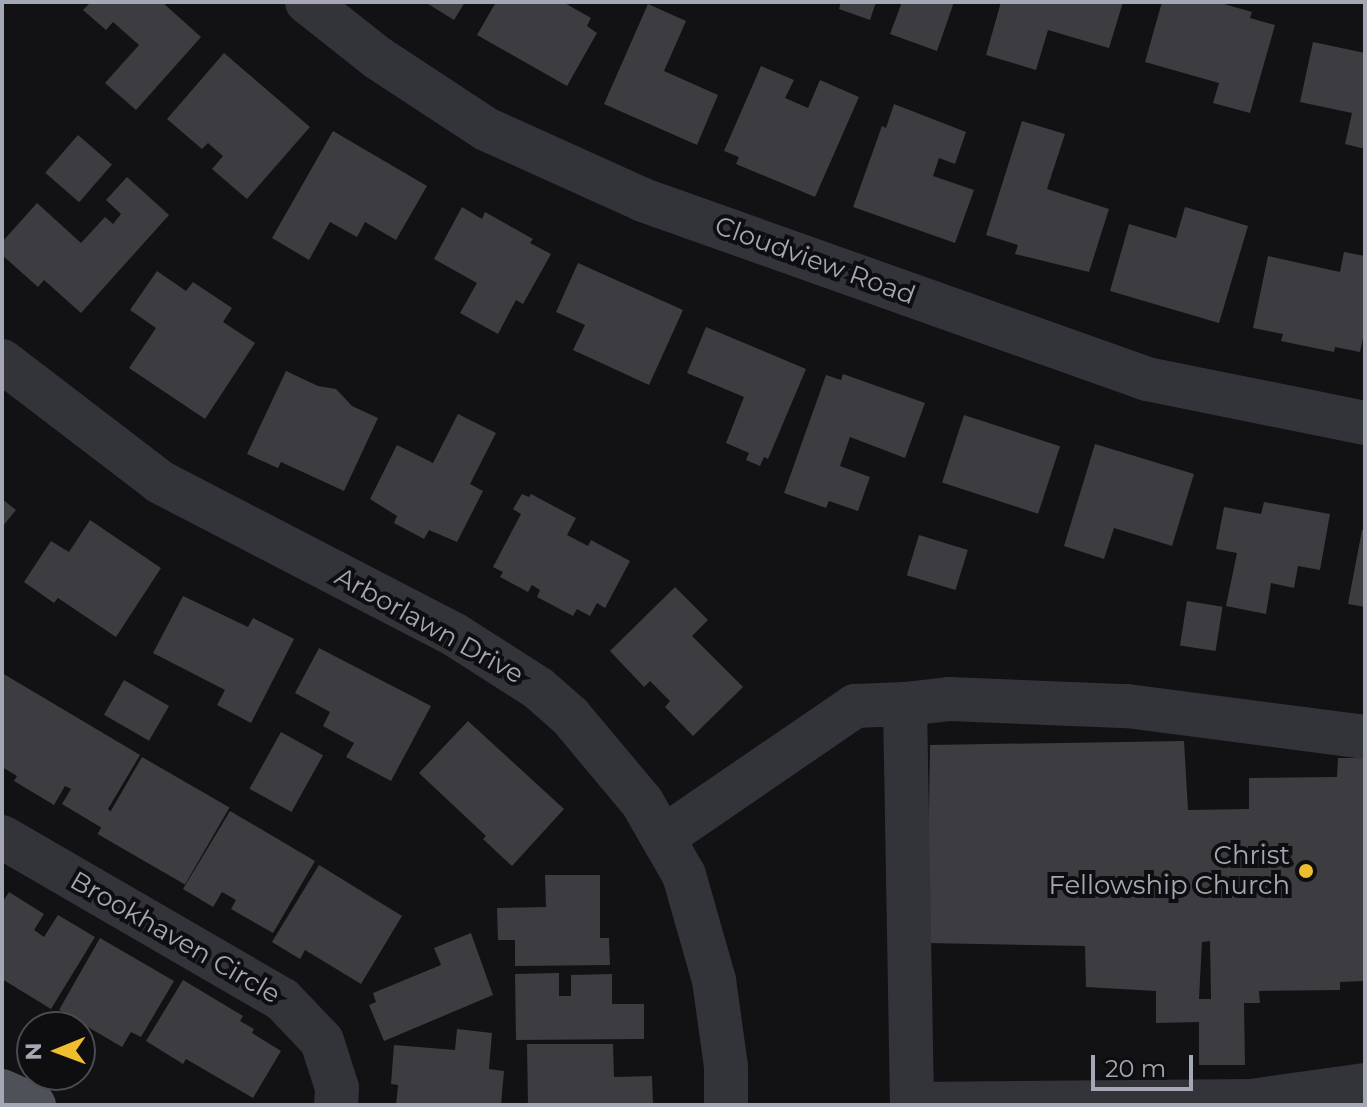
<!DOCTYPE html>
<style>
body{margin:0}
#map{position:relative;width:1367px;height:1107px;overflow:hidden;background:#121214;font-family:Montserrat,sans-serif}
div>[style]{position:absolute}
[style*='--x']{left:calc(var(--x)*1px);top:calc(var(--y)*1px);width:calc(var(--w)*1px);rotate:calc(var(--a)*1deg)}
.building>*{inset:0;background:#3d3d41;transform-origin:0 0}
.minor>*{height:44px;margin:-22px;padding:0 22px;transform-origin:22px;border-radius:22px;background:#333439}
.major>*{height:44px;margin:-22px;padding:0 22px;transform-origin:22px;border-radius:22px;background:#4f5158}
.dots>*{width:22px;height:22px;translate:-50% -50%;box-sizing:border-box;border:4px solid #0e0d0f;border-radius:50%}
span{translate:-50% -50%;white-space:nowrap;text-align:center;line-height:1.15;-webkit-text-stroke:8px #0e0d0f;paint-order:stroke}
.street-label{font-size:26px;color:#a4a8b4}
.poi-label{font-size:26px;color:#a4a8b4}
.right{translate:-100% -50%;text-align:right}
.frame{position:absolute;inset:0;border:4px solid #a4a8b4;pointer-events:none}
.north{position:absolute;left:16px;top:1011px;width:80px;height:80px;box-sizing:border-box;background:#0e0d0f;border:2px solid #4a4b51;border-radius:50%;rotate:269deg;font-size:22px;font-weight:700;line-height:32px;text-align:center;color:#a4a8b4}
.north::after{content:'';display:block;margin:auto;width:28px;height:36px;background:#efbe2f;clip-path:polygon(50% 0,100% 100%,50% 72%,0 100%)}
.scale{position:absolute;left:1091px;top:1055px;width:102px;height:36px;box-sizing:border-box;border:4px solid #a4a8b4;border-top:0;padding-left:10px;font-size:24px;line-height:28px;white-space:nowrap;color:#a4a8b4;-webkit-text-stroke:6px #0e0d0f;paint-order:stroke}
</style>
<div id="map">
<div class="building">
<i style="clip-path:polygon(91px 2px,162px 2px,201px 37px,136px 110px,105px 83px,139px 45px,113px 22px,106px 30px,83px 10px)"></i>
<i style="clip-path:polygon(425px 2px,465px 2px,454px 20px)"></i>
<i style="clip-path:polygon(496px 2px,563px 2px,591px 18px,587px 26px,597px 33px,567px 86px,477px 35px)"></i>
<i style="clip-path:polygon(841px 2px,876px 2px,870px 20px,839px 9px)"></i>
<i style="clip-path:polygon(902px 2px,954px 2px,937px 51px,890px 34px)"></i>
<i style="clip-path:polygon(1001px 2px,1123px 2px,1109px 48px,1048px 30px,1036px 70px,986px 55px)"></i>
<i style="clip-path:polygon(1162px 2px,1217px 2px,1252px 12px,1250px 18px,1275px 25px,1250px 113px,1213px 103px,1219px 83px,1145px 62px)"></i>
<i style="clip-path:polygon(648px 4px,686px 21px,664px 71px,718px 95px,697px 145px,604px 104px)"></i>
<i style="clip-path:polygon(1313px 42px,1365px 53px,1365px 149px,1345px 144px,1352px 113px,1300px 102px)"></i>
<i style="clip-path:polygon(224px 53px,310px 127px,247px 199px,212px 169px,223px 156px,208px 143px,202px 149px,167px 119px)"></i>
<i style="clip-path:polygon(761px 66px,794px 80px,785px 98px,808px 108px,820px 80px,859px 97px,815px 197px,736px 164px,739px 157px,724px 151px)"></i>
<i style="clip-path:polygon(894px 104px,966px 132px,955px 164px,939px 158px,933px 176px,974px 190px,955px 243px,853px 207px,882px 126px,886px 128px)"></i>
<i style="clip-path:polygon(1022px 121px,1065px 134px,1047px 189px,1109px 209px,1089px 272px,1015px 254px,1018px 245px,986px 235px)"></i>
<i style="clip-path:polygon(333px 131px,427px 186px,396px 240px,365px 222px,357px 237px,330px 222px,309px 260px,272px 238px)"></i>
<i style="left:78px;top:135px;width:45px;height:50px;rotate:41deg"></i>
<i style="clip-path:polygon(127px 177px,169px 215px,81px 313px,44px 280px,38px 287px,2px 255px,2px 242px,37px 203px,81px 243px,105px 217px,113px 224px,121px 214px,106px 200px)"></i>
<i style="clip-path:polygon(462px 207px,482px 219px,485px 212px,533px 239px,530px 243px,551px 254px,523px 304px,516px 300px,498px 334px,460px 313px,477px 283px,434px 259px)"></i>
<i style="clip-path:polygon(1185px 207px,1248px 226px,1219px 323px,1110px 291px,1129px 224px,1176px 238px)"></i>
<i style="clip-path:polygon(1344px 252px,1365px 256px,1365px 329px,1360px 352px,1335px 347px,1334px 352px,1281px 341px,1283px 334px,1253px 328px,1268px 256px,1340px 272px)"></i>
<i style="clip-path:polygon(578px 263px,683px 310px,649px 385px,573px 350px,585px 325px,556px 312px)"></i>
<i style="clip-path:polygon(157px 271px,186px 291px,193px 282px,232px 308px,223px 322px,255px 343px,205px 419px,129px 368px,156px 328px,130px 310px)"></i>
<i style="clip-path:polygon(706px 327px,806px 369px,768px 459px,764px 457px,760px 466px,746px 460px,749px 453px,726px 443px,744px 397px,687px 373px)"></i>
<i style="clip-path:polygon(286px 371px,318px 386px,336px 389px,352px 406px,378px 418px,344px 491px,281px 462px,278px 468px,247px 454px)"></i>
<i style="clip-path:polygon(843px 374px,925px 403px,905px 458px,850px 437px,840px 466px,870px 477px,858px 511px,829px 501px,826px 508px,784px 493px,826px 375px,841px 380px)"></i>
<i style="clip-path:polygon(458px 414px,496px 433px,470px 484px,483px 491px,457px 542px,429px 530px,424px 539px,394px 523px,397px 516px,370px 499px,397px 445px,433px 463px)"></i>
<i style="left:964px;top:415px;width:101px;height:71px;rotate:18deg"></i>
<i style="clip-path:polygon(1095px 444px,1194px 474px,1172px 546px,1114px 528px,1104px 559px,1064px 546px)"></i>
<i style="clip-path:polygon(522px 494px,529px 497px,531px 494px,576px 518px,567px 535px,588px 546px,591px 540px,630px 561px,605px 608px,597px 603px,590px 616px,577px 609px,573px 616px,537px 597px,540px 590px,532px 585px,528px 592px,500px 577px,503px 572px,493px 567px,521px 514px,513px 509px)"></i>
<i style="clip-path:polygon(2px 499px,16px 510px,2px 527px)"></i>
<i style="clip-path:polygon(1264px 502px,1330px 514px,1320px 570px,1298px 566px,1294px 588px,1271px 583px,1266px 614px,1226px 606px,1237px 553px,1216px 549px,1224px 507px,1261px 514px)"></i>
<i style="clip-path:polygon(90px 520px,161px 568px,116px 637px,58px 598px,54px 603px,24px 582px,51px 541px,69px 552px)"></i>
<i style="clip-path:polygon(1362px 530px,1365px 530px,1365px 607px,1348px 604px)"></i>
<i style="left:919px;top:535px;width:51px;height:42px;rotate:17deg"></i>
<i style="clip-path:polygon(675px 587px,708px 620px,692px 636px,743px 687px,693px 736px,665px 707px,670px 701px,650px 681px,644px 687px,610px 651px)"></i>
<i style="clip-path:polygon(183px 596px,248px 627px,253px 618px,294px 639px,251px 723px,217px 705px,225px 690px,153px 653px)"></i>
<i style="left:1187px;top:601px;width:36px;height:45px;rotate:9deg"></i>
<i style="clip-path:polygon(319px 648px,431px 706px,391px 781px,346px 757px,354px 743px,323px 726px,330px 712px,295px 693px)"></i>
<i style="clip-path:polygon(2px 673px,140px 755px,108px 809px,111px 812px,102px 828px,62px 804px,71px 789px,65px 786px,54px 805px,14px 781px,17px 776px,2px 767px)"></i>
<i style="left:124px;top:680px;width:52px;height:40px;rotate:30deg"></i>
<i style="clip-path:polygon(468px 721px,564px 809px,512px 866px,483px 839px,486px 836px,419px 773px)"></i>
<i style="left:281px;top:732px;width:48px;height:65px;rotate:29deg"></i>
<i style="clip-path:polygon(evenodd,1184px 741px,1188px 810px,1249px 809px,1249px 778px,1337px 777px,1338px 758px,1365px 758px,1365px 981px,1340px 982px,1340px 990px,1259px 991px,1260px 1003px,1244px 1003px,1245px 1065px,1199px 1065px,1199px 1022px,1156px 1023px,1156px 991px,1086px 987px,1085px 946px,927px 943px,930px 745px,1184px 741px,1210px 941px,1211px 999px,1199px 999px,1202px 942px,1210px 941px)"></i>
<i style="left:142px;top:757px;width:101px;height:89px;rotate:30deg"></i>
<i style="clip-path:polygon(230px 811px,315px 861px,273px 933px,231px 909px,236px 900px,222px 892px,213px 907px,183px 889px)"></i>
<i style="clip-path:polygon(319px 865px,402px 916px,361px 984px,305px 950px,300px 959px,272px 942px)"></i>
<i style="clip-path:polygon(545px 875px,600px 875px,600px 938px,609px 938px,610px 965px,515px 966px,515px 940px,498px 940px,497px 908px,546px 907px)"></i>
<i style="clip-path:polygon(9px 892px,44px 914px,34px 930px,44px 937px,58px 915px,95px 937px,51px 1009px,2px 979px,2px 903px)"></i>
<i style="clip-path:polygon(471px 933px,493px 995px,384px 1041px,369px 1005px,376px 1002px,373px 993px,441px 965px,434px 948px)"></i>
<i style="clip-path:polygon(100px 938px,174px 981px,141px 1037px,131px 1032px,122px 1047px,59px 1010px)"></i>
<i style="clip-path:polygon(559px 973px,559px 996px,571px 996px,571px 975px,612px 974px,612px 1004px,644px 1004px,644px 1039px,516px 1040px,515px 974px)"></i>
<i style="clip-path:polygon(183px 980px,243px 1016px,240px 1021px,254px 1029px,252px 1033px,281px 1051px,253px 1098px,186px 1059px,183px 1064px,146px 1041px)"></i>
<i style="clip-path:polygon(457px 1029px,492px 1033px,489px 1069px,504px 1071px,501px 1105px,396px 1105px,398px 1085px,391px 1084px,394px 1045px,455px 1050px)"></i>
<i style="clip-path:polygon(527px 1044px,613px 1044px,614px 1077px,652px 1076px,653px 1105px,528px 1105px)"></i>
</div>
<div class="minor">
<i style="--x:307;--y:2;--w:90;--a:38.3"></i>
<i style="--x:378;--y:58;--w:129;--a:33.3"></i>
<i style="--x:486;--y:129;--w:172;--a:24.3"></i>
<i style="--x:643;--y:200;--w:535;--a:19.55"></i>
<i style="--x:1147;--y:379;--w:222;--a:11.4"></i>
<i style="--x:2;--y:361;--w:199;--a:37.4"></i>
<i style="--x:160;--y:482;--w:332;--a:27.4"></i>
<i style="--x:455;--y:635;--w:98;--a:32.6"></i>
<i style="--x:538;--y:688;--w:43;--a:41.2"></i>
<i style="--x:570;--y:716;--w:112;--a:50.1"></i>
<i style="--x:642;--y:802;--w:84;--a:60.1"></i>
<i style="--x:684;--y:875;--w:109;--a:74.1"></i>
<i style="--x:714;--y:980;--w:87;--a:82.1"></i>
<i style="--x:726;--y:1066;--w:39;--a:90"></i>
<i style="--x:665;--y:836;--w:230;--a:-34.4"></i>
<i style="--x:855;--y:706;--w:50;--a:-2.3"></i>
<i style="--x:2;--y:837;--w:323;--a:30.1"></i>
<i style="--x:282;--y:999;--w:58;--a:46.4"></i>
<i style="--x:322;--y:1041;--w:49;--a:72.3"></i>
<i style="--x:337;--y:1088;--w:17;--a:93"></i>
<i style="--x:912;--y:1104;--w:339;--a:-0.5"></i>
<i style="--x:1251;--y:1101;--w:115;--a:-8"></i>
<i style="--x:912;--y:1105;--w:401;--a:-91"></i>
<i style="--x:905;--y:704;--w:44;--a:-6.5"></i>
<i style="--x:949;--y:699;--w:178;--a:2.3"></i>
<i style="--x:1127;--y:706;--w:240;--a:7.4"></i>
</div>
<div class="major">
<i style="--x:2;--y:1091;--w:35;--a:24"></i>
</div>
<div class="dots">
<i style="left:1306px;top:871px;background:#efbe2f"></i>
</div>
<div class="street-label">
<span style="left:815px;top:261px;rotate:20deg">Cloudview Road</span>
<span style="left:429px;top:626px;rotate:29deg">Arborlawn Drive</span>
<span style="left:175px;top:938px;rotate:30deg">Brookhaven Circle</span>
</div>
<div class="poi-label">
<span class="right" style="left:1290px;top:871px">Christ<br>Fellowship Church</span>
</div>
<div class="frame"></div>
<div class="north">N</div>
<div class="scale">20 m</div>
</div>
